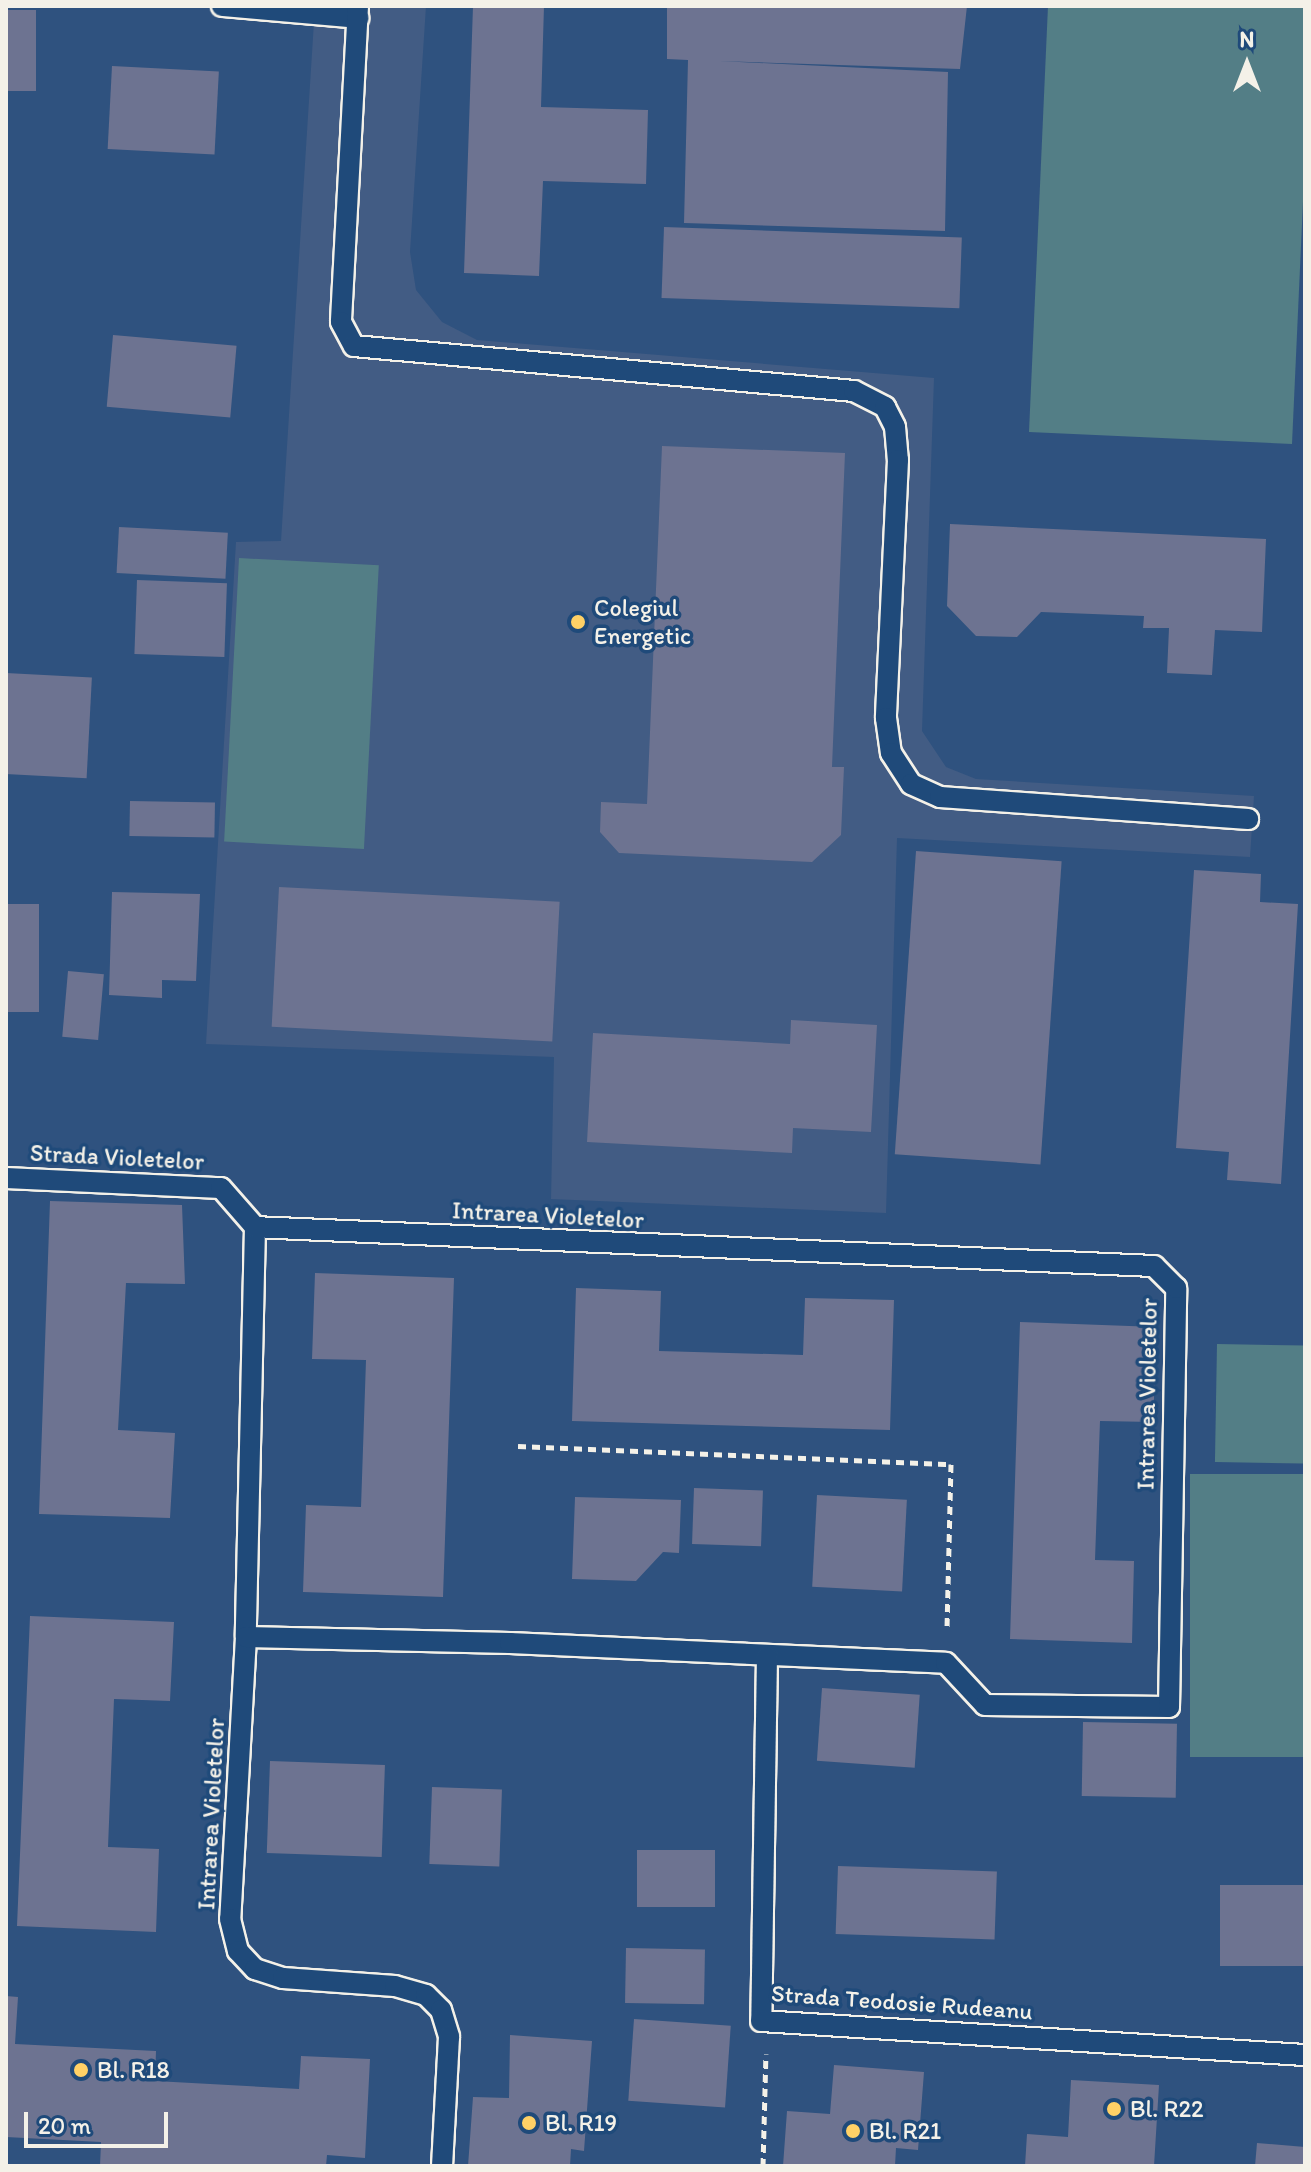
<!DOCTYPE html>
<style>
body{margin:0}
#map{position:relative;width:1311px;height:2172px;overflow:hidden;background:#2f527f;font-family:Itim,sans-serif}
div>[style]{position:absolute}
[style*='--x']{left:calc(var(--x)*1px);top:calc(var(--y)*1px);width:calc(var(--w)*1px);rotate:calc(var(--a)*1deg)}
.built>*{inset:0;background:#425c84}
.green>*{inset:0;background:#537e86;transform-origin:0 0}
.building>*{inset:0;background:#6d7391;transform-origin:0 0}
.path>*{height:5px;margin-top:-2.5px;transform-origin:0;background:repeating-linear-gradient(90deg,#f4f1e8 0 8px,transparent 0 14px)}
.roads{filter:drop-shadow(2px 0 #f4f1e8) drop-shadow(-2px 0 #f4f1e8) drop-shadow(0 2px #f4f1e8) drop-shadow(0 -2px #f4f1e8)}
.lane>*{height:20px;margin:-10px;padding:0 10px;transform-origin:10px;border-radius:10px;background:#1f4a7a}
.dots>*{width:22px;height:22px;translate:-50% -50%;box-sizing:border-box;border:4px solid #1f4a7a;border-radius:50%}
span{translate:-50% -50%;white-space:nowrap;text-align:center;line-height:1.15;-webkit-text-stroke:7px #1f4a7a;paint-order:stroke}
.poi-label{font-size:24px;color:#f4f1e8}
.left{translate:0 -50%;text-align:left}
.street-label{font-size:24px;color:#f4f1e8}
.frame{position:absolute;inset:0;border:8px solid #f4f1e8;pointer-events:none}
.north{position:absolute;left:1207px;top:24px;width:80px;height:80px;-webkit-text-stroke:6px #1f4a7a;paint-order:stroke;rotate:0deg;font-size:22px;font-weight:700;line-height:32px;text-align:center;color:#f4f1e8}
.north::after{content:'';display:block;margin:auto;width:28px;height:36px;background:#f4f1e8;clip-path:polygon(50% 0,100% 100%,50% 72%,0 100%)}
.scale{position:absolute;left:24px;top:2112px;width:144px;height:36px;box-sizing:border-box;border:4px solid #f4f1e8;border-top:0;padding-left:10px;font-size:24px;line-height:28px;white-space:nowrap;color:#f4f1e8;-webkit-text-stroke:6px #1f4a7a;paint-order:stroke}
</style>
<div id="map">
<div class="built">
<i style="clip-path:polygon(315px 6px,426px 6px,410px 252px,416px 290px,442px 322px,477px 340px,934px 378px,922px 731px,946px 767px,976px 779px,1254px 796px,1250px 857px,897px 838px,886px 1213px,551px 1199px,554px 1057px,206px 1044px,236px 542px,281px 541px)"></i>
</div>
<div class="green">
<i style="clip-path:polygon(1048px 6px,1305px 6px,1305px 158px,1292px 444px,1029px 432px)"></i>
<i style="left:239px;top:558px;width:140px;height:284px;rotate:3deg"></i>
<i style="left:1217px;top:1344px;width:88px;height:118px;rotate:1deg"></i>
<i style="left:1190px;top:1474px;width:115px;height:283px"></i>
</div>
<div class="building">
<i style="clip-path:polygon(473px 6px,544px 6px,541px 107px,648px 110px,646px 184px,543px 181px,539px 276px,464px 273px)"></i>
<i style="clip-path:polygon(667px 6px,967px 6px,960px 69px,719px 61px,948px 72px,945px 231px,684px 223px,688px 60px,667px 59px)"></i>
<i style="left:6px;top:10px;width:30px;height:81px"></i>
<i style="left:112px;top:66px;width:107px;height:83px;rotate:3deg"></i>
<i style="left:664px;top:227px;width:298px;height:71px;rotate:2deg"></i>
<i style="left:113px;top:335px;width:124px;height:72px;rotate:5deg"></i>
<i style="clip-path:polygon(662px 446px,845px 453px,832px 767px,844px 767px,841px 835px,812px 862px,619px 853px,600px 832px,601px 802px,647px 804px)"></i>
<i style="clip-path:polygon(950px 524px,1266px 539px,1262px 632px,1215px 630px,1212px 675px,1167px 673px,1169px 628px,1143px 628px,1144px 616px,1041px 612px,1017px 637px,976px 636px,947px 606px)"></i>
<i style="left:119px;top:527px;width:109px;height:46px;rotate:3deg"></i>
<i style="left:137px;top:580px;width:90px;height:74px;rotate:2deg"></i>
<i style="left:6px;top:673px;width:86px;height:101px;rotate:3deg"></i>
<i style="left:130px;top:801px;width:85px;height:35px;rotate:1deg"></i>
<i style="left:916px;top:851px;width:146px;height:304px;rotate:4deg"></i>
<i style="clip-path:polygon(1194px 870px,1261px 874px,1260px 902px,1298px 904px,1281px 1184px,1227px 1180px,1229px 1152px,1176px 1148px)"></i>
<i style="left:279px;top:887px;width:281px;height:140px;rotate:3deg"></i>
<i style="clip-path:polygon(112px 892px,200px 894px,196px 981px,162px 980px,162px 998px,109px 995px)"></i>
<i style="left:6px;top:904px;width:33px;height:108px"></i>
<i style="left:68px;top:971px;width:36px;height:66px;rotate:5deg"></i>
<i style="clip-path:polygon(791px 1020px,877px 1025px,871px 1132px,793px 1128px,792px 1153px,587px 1142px,593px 1033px,790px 1044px)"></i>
<i style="clip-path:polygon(50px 1201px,182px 1205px,185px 1284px,126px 1283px,118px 1430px,175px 1433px,170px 1518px,39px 1514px)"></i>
<i style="clip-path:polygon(315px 1273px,454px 1278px,443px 1597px,303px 1592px,306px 1505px,361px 1507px,366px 1360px,312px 1359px)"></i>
<i style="clip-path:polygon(576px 1288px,661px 1291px,659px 1351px,803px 1355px,805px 1298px,894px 1300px,890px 1430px,572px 1421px)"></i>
<i style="clip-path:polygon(1020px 1322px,1157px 1327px,1153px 1422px,1100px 1421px,1095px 1560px,1134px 1561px,1132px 1643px,1010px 1639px)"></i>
<i style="left:694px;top:1488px;width:69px;height:56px;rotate:2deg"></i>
<i style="left:817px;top:1495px;width:90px;height:92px;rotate:3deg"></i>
<i style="clip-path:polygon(575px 1497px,681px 1500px,679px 1553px,663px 1552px,636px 1581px,572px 1579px)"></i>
<i style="clip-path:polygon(30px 1616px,174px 1622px,170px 1701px,114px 1699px,108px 1847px,159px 1849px,156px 1932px,17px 1926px)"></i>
<i style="left:822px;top:1688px;width:98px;height:73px;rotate:4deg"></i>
<i style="left:1083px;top:1722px;width:94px;height:74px;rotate:1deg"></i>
<i style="left:270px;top:1761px;width:115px;height:92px;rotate:2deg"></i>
<i style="left:432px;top:1787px;width:70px;height:77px;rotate:2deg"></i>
<i style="left:715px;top:1850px;width:57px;height:78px;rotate:90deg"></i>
<i style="left:838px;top:1866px;width:159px;height:68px;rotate:2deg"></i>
<i style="left:1220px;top:1885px;width:85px;height:81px"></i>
<i style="left:626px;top:1948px;width:79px;height:55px;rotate:1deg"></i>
<i style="clip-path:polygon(6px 1996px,18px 1997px,15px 2044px,156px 2051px,155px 2081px,299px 2089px,301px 2056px,370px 2059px,365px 2158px,327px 2155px,326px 2166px,100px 2166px,101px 2142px,6px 2137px)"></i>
<i style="left:634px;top:2019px;width:97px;height:82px;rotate:4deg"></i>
<i style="clip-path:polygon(510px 2035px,592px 2041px,584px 2151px,571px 2149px,570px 2166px,468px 2166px,473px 2097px,509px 2098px)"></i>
<i style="clip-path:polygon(834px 2065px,924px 2072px,918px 2150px,896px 2148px,895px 2166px,783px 2166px,787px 2111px,830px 2114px)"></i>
<i style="clip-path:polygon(1071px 2080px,1159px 2085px,1154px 2166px,1025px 2166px,1027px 2134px,1068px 2137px)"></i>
<i style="clip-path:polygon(1257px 2143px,1305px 2147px,1305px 2166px,1255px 2166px)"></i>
</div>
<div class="path">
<i style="--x:518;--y:1446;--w:433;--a:2.4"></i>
<i style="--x:951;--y:1464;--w:165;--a:91.4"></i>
<i style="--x:763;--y:2166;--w:112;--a:-88.5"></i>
</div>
<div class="roads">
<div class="lane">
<i style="--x:222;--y:6;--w:137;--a:5"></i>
<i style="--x:358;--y:6;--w:316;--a:93.1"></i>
<i style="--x:341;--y:322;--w:27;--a:62"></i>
<i style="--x:354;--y:346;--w:502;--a:5.14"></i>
<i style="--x:854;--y:391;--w:35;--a:27"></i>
<i style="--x:885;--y:407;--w:22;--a:63"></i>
<i style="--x:895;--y:427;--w:33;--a:85"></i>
<i style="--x:898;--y:460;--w:258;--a:92.7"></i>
<i style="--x:886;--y:718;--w:35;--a:82"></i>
<i style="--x:891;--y:753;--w:37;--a:57"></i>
<i style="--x:911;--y:784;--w:32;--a:24"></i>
<i style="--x:940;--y:797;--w:309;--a:4.1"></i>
<i style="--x:6;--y:1178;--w:215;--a:2.7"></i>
<i style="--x:221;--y:1188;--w:52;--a:48.9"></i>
<i style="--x:255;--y:1227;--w:410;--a:91.3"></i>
<i style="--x:246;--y:1637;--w:282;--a:93.2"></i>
<i style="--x:230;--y:1919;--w:33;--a:76"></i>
<i style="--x:238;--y:1951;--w:25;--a:47"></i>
<i style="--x:255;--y:1969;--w:29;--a:18"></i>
<i style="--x:283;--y:1978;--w:112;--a:4.1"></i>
<i style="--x:395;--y:1986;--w:32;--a:16"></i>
<i style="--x:426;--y:1995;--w:21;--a:45"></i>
<i style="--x:441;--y:2010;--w:28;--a:73"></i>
<i style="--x:449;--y:2037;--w:129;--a:93.1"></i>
<i style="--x:246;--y:1637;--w:264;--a:1.3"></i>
<i style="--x:510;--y:1643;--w:436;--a:2.6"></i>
<i style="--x:946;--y:1663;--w:57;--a:47.1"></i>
<i style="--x:985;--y:1705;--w:184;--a:0.6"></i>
<i style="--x:1169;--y:1707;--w:419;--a:-89"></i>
<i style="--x:1176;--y:1288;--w:31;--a:-135"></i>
<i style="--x:1154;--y:1266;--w:900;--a:-177.52"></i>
<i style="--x:767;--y:1656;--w:365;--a:90.9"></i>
<i style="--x:761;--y:2021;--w:545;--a:3.58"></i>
</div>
</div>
<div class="dots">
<i style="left:578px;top:622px;background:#ffd166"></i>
<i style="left:81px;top:2070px;background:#ffd166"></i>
<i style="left:1114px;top:2109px;background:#ffd166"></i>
<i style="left:529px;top:2123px;background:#ffd166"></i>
<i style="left:853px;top:2131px;background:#ffd166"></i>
</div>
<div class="poi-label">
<span class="left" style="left:594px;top:622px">Colegiul<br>Energetic</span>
<span class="left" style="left:97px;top:2070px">Bl. R18</span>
<span class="left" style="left:1130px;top:2109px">Bl. R22</span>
<span class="left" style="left:545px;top:2123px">Bl. R19</span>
<span class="left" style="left:869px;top:2131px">Bl. R21</span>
</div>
<div class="street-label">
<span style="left:117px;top:1157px;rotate:3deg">Strada Violetelor</span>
<span style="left:548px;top:1215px;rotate:3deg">Intrarea Violetelor</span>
<span style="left:1147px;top:1394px;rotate:-89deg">Intrarea Violetelor</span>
<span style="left:211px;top:1814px;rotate:-87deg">Intrarea Violetelor</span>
<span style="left:902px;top:2002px;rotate:4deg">Strada Teodosie Rudeanu</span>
</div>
<div class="frame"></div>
<div class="north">N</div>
<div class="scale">20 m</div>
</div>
